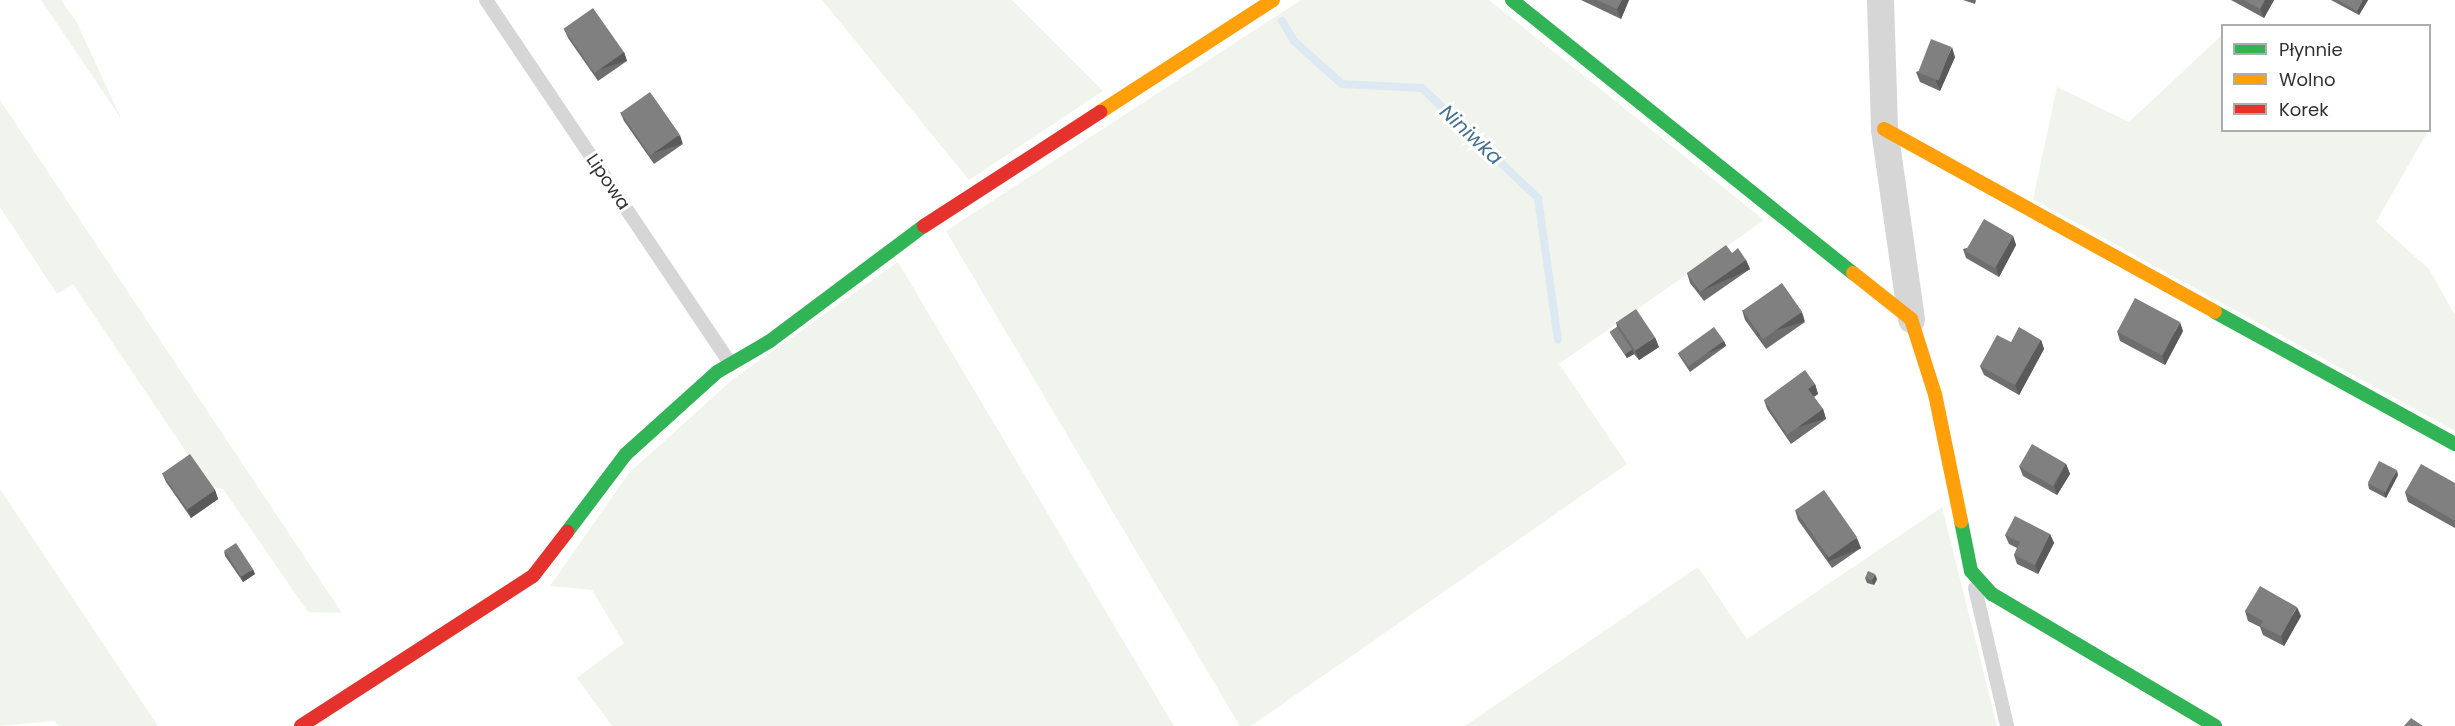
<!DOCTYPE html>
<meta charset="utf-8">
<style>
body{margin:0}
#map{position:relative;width:2455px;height:726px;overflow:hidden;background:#fff;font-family:Poppins,sans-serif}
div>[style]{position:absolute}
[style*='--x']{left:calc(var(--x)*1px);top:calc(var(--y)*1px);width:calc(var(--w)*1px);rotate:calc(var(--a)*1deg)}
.green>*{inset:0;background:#f1f4ed}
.stream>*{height:8px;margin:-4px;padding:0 4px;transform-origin:4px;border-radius:4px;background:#dde9f2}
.lane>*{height:14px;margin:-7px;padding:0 7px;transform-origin:7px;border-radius:7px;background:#d6d6d6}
.street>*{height:27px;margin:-13.5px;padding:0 13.5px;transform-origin:13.5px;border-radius:13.5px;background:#d6d6d6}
.fast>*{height:14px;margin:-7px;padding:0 7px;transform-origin:7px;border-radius:7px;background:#30b455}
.slow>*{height:14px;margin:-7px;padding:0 7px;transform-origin:7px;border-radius:7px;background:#ff9f0a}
.jam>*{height:14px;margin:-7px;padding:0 7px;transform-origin:7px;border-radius:7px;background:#e5322d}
.wall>*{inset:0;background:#6e6e6e}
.shaded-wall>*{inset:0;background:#5a5a5a;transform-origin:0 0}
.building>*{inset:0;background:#808080;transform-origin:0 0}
span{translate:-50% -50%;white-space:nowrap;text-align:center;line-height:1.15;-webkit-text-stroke:6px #fff;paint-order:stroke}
.street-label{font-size:18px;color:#323232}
.water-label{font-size:20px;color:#436f91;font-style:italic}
.legend{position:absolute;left:2221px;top:24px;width:210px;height:108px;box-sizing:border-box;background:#fff;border:2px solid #adadad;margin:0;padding:8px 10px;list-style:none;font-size:18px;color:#323232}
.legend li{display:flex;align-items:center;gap:12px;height:30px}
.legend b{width:30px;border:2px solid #adadad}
</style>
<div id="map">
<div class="green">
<i style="clip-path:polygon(41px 0,61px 0,76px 21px,122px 120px)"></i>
<i style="clip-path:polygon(822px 0,1012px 0,1103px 91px,969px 180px)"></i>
<i style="clip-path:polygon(1301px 0,1489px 0,1764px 220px,1559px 364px,1627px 464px,1251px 726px,1240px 726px,946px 231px)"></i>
<i style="clip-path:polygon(2222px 35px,2222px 130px,2428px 131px,2376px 222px,2429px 269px,2455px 315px,2455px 431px,2033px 199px,2057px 87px,2129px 122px)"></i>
<i style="clip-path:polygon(0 100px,342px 613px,308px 612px,223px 489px,209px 486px,73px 284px,57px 294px,0 207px)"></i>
<i style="clip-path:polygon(898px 262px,1174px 726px,612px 726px,577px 678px,624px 643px,592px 590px,550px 586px,629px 473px,732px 380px)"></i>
<i style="clip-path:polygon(0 489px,158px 726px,58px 726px,55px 721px,0 726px)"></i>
<i style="clip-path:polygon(1942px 507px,1997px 726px,1465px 726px,1698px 567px,1747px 639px)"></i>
</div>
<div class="stream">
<i style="--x:1282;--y:21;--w:23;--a:59"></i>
<i style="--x:1294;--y:41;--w:64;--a:41.9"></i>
<i style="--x:1342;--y:84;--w:80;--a:2.9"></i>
<i style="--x:1422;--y:88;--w:160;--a:43.5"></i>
<i style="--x:1538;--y:198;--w:143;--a:82"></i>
</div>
<div class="lane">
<i style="--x:486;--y:0;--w:439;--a:56.1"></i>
<i style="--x:1975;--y:588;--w:142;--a:76.9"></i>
</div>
<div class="street">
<i style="--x:1880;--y:0;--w:129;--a:88.2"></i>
<i style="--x:1884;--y:129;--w:192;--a:81.9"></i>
</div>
<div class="fast">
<i style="--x:1512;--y:0;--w:437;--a:38.7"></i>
<i style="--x:2215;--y:312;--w:274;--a:28.8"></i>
<i style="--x:1961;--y:521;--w:51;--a:78.7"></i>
<i style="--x:1971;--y:571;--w:31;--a:48"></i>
<i style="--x:1992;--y:594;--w:259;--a:30.6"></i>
<i style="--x:567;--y:532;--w:98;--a:-52.9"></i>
<i style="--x:626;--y:454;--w:122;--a:-42"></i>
<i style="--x:717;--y:372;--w:61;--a:-30.3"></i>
<i style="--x:770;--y:341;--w:192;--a:-36.8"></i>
</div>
<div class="slow">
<i style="--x:1100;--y:112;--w:206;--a:-32.9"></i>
<i style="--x:1884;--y:129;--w:378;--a:28.9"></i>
<i style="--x:1853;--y:273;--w:74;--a:38.4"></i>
<i style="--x:1911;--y:319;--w:79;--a:72.3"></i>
<i style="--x:1935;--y:394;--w:130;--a:78.4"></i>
</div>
<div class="jam">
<i style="--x:924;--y:226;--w:210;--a:-32.9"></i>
<i style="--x:301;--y:726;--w:276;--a:-32.9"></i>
<i style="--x:533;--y:576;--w:56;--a:-52.3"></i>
</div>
<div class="wall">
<i style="clip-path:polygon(1581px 0,1629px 0,1621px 19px)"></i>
<i style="clip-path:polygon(1963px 0,1976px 0,1975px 4px)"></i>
<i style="clip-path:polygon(2231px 0,2274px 0,2264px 18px)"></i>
<i style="clip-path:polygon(2331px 0,2368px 0,2359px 15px)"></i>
<i style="clip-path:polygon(564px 29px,624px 52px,627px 61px,598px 81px,568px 38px)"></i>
<i style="clip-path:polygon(1955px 57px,1940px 91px,1920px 82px,1916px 72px)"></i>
<i style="clip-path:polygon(620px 112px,683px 144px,654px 164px,624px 121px)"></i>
<i style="clip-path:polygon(2013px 236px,2016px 245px,1999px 277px,1966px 258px,1963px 249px)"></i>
<i style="clip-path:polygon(1732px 253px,1746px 260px,1750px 269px,1704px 301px,1690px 283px,1687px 273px)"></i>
<i style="clip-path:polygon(1742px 310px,1805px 322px,1766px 349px,1745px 320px)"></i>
<i style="clip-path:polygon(1616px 322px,1659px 347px,1639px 360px,1634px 354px,1627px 358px,1612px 336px,1610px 332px,1617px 327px)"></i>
<i style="clip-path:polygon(2117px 331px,2183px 331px,2165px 365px,2120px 341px)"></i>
<i style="clip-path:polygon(2041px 340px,2044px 349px,2019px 395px,1984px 375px,1980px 366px,2011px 342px)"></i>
<i style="clip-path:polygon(1724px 341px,1726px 346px,1690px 372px,1680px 357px,1678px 353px)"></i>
<i style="clip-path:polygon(1815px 384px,1818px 394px,1814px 397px,1823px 409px,1826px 419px,1791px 444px,1767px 409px,1764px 400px)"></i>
<i style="clip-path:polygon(2066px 464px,2070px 474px,2057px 495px,2023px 476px,2019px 466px)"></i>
<i style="clip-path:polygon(162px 473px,215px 490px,218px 499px,191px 518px,166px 482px)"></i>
<i style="clip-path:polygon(2398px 475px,2386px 498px,2369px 489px,2368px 484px)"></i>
<i style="clip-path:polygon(2455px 483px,2455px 528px,2408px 502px,2405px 492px)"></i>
<i style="clip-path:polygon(1795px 510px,1861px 548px,1832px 568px,1798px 520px)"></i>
<i style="clip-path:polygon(2050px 534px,2054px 543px,2038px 574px,2017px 564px,2014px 555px,2017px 548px,2009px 544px,2005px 535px)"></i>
<i style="clip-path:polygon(224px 551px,255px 574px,243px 582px,225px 556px)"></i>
<i style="clip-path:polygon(1865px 578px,1877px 579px,1874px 585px,1867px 583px)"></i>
<i style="clip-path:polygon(2245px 611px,2301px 616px,2284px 646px,2263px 635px,2260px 627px,2248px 621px)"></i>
</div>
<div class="shaded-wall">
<i style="clip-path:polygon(1622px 0,1629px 0,1621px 19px,1617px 9px)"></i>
<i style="clip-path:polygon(2265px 0,2274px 0,2264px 18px,2260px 9px)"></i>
<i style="clip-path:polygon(2363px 0,2368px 0,2359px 15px,2357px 11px)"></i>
<i style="clip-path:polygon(1952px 47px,1955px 57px,1940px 91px,1936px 81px)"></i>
<i style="left:624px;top:52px;width:9px;height:35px;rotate:72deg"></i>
<i style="left:680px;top:135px;width:9px;height:35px;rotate:72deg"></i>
<i style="clip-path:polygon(2013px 236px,2016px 245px,1999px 277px,1996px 267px)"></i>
<i style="left:1746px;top:260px;width:10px;height:56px;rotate:66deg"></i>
<i style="left:1802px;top:312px;width:10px;height:49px;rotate:73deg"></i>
<i style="clip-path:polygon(2180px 322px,2183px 331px,2165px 365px,2162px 356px)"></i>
<i style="clip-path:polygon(1655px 337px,1659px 347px,1639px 360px,1635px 351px)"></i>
<i style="clip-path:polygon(2041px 340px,2044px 349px,2019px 395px,2015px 385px)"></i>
<i style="left:1724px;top:341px;width:5px;height:44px;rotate:68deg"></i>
<i style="clip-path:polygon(1632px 349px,1634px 354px,1627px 358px,1625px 354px)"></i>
<i style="clip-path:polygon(1815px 384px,1818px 394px,1811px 398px,1808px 389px)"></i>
<i style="left:1823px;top:409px;width:10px;height:44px;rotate:73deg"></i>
<i style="clip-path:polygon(2066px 464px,2070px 474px,2057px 495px,2054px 486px)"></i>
<i style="clip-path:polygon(2397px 470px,2398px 475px,2386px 498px,2384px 493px)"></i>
<i style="clip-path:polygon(215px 490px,218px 499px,191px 518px,187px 509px)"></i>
<i style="clip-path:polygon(2050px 534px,2054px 543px,2038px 574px,2035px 565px)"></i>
<i style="left:1857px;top:538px;width:11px;height:35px;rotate:68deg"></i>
<i style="clip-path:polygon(253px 569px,255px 574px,243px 582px,241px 577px)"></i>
<i style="clip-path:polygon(1875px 574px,1877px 579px,1874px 585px,1872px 580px)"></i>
<i style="clip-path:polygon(2297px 607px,2301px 616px,2284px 646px,2281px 636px)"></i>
</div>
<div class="building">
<i style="clip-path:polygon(1597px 0,1622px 0,1617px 9px)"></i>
<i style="clip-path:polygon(2244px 0,2265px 0,2260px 9px)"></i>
<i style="clip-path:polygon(2338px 0,2363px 0,2357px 11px)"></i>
<i style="left:593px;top:8px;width:54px;height:36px;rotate:55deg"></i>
<i style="left:1931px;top:39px;width:22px;height:36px;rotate:21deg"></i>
<i style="left:650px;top:92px;width:52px;height:36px;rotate:55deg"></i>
<i style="left:1984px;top:219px;width:34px;height:37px;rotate:30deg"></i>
<i style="clip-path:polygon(1726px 245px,1732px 253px,1738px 248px,1746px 260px,1700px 292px,1687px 273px)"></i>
<i style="left:1782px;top:283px;width:35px;height:48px;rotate:55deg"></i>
<i style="left:2135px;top:298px;width:51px;height:38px;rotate:28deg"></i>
<i style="left:1636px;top:309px;width:34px;height:24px;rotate:56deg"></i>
<i style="left:1617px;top:327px;width:27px;height:9px;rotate:56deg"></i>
<i style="left:1714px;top:327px;width:17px;height:44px;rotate:54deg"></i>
<i style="clip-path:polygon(2019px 327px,2041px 340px,2015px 385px,1980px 366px,1997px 335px,2011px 342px)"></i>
<i style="clip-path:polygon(1805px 370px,1815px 384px,1808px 389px,1823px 409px,1787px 435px,1764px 400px)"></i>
<i style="left:2032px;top:444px;width:39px;height:26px;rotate:30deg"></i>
<i style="left:190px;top:454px;width:44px;height:34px;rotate:55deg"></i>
<i style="left:2379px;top:461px;width:20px;height:25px;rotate:27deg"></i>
<i style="clip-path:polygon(2421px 464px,2455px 483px,2455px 521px,2405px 492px)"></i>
<i style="left:1824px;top:490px;width:58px;height:35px;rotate:55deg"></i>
<i style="clip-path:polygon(2015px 516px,2050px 534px,2035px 565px,2014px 555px,2020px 542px,2005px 535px)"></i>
<i style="left:236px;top:543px;width:31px;height:14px;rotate:57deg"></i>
<i style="clip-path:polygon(1868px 571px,1875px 574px,1872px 580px,1865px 578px)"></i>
<i style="clip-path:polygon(2260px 586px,2297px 607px,2281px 636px,2260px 626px,2263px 621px,2245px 611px)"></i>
<i style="clip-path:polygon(2411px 718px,2423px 726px,2404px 726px)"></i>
</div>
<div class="street-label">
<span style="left:608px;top:182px;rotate:56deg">Lipowa</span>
</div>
<div class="water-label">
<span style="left:1471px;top:135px;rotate:43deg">Niniwka</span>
</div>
<ul class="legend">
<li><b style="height:8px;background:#30b455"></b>Płynnie</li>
<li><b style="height:8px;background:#ff9f0a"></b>Wolno</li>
<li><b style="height:8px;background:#e5322d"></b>Korek</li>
</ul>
</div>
